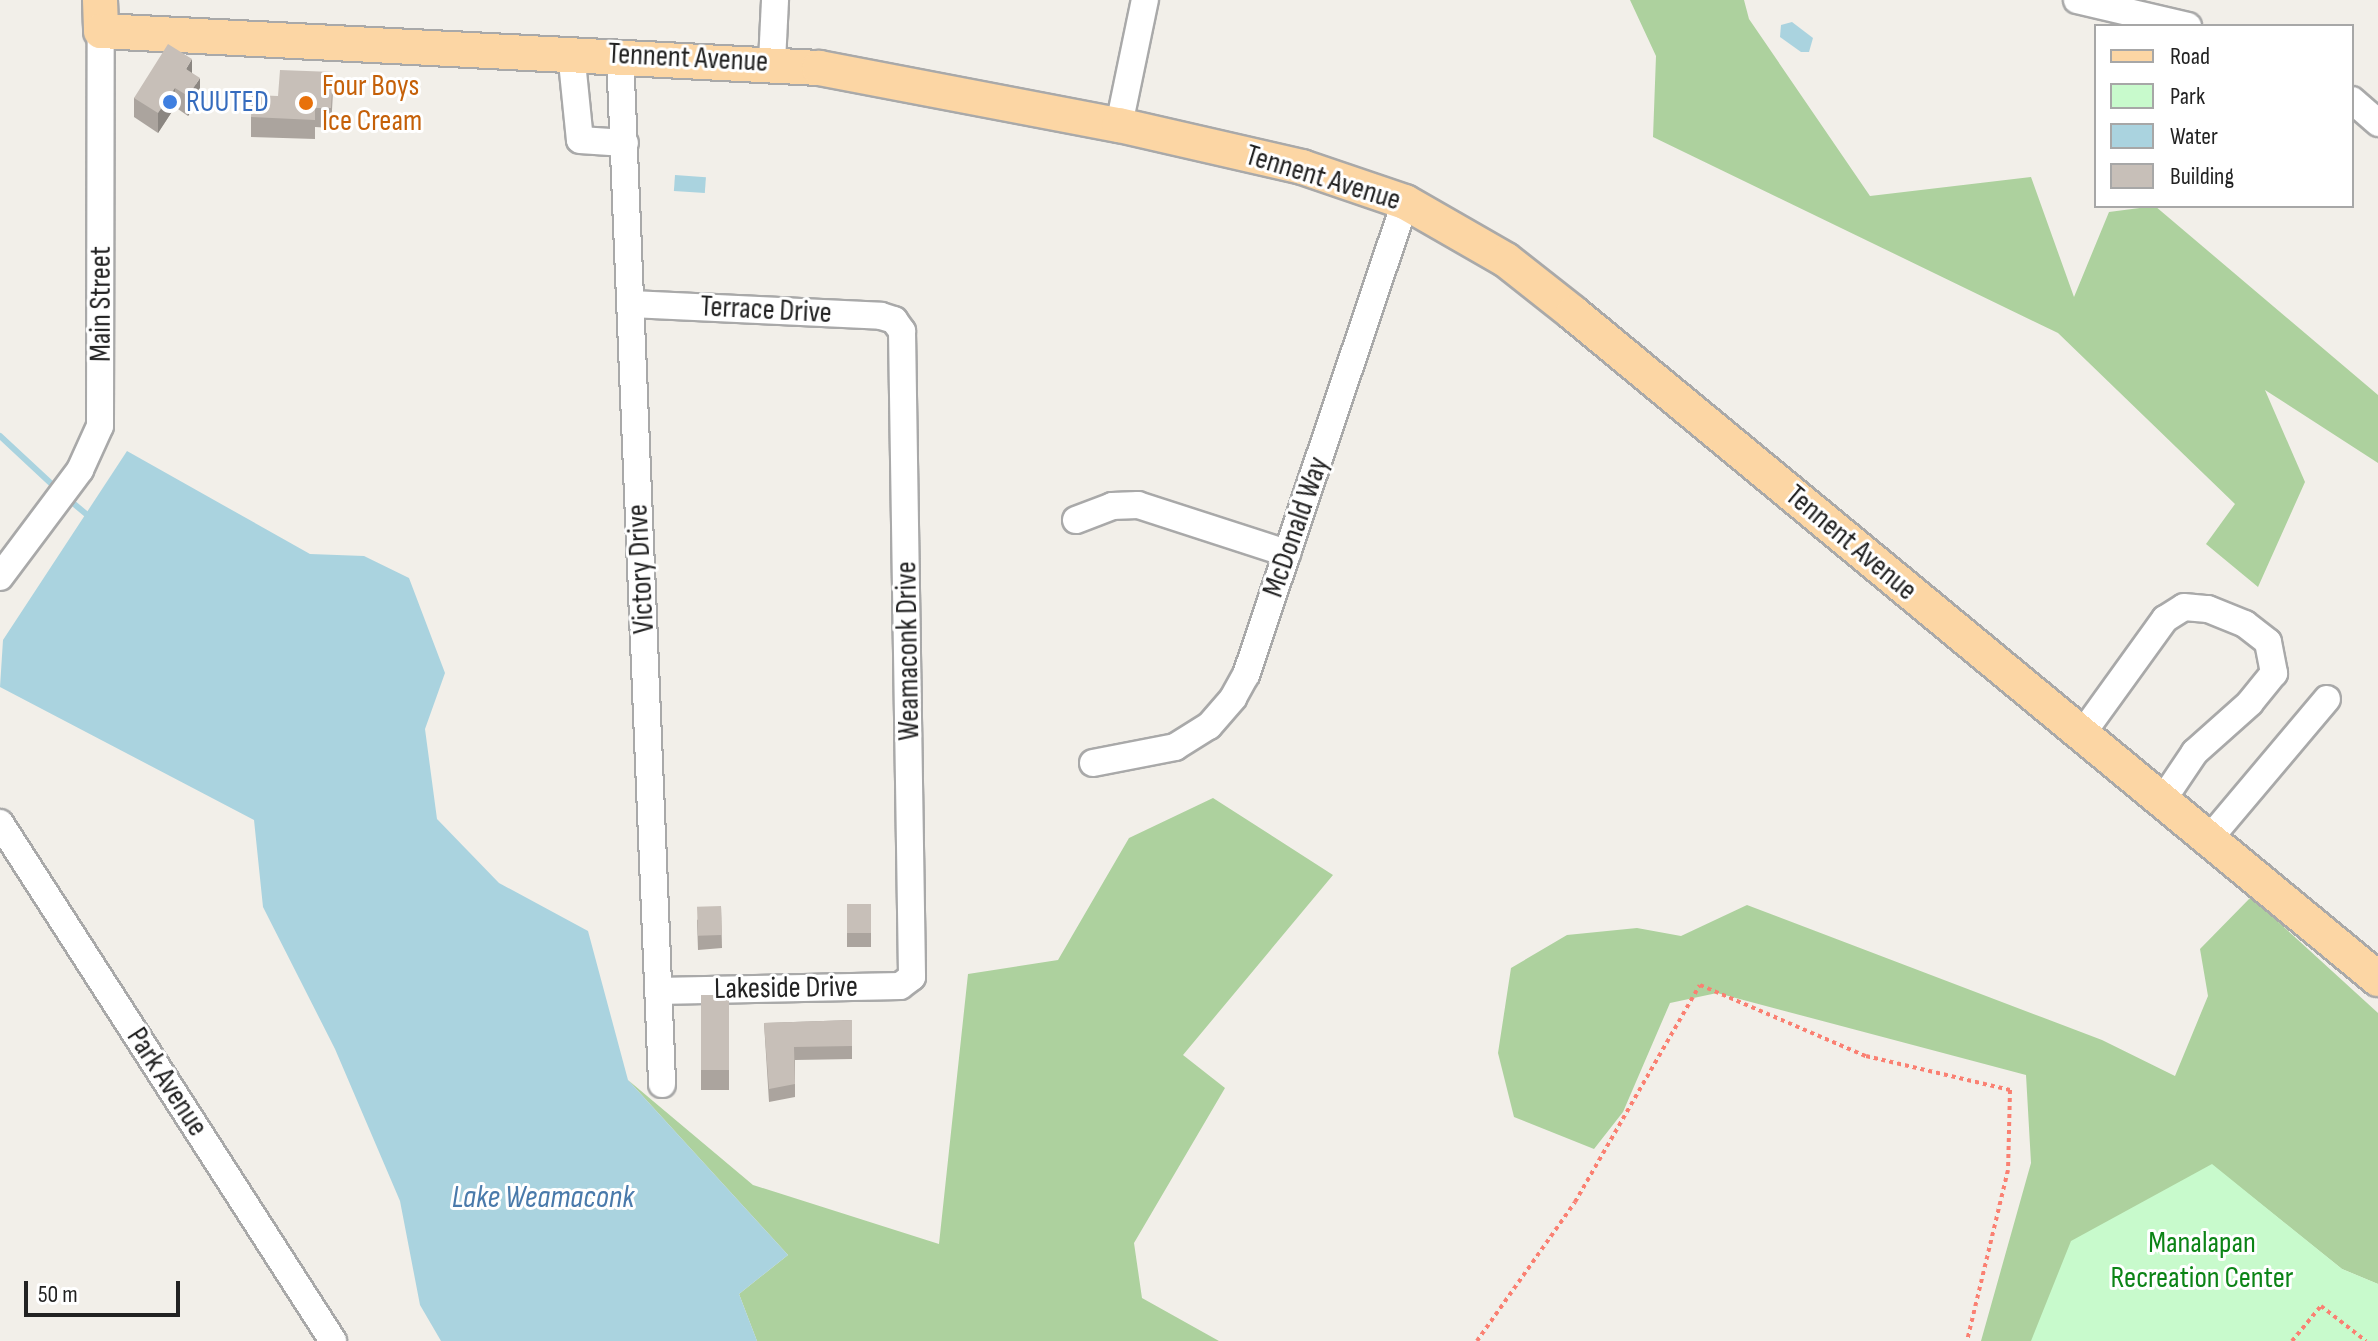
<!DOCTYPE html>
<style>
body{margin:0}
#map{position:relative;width:2378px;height:1341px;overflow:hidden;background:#f2efe9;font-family:"Sofia Sans Condensed",sans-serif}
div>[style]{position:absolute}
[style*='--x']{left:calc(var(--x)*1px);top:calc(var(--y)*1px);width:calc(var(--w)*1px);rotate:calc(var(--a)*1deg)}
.forest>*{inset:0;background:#add19e}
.park>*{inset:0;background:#c8facc}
.water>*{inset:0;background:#aad3df;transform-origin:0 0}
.stream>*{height:6px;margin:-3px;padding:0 3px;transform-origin:3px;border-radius:3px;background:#aad3df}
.path>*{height:4px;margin-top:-2px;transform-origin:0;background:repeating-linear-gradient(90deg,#fa8072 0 4px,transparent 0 8px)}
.roads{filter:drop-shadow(2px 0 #a9a9a9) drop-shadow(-2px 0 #a9a9a9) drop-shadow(0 2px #a9a9a9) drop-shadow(0 -2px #a9a9a9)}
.minor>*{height:26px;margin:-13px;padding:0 13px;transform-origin:13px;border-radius:13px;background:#fff}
.major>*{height:34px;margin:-17px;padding:0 17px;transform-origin:17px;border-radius:17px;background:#fcd6a4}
.wall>*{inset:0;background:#aba49e;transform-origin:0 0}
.shaded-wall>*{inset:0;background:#8b8681}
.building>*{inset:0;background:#c7bfb8;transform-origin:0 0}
.dots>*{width:22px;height:22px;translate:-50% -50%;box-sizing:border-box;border:4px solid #fff;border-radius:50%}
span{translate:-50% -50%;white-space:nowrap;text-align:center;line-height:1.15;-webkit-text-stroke:6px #fff;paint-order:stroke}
.street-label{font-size:30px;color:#222}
.food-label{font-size:30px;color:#c56008}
.left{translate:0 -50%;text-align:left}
.shop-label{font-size:30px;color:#366cbe}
.park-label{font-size:30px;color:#0c8416}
.water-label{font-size:32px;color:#4a7aab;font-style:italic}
.legend{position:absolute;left:2094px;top:24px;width:260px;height:184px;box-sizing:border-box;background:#fff;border:2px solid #a7a7a7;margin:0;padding:10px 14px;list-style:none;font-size:24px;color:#222}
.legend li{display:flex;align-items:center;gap:16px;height:40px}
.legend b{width:40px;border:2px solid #a7a7a7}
.scale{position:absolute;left:24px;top:1281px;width:156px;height:36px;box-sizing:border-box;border:4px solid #222;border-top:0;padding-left:10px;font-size:24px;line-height:28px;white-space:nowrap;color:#222;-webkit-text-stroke:6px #fff;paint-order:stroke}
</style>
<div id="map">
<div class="forest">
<i style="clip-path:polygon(1630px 0,1744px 0,1749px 19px,1870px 196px,2031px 177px,2074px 297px,2109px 212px,2155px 206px,2378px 395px,2378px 463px,2265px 390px,2305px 482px,2258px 587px,2206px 544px,2235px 504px,2058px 333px,1653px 137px,1656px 56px)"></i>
<i style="clip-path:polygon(1213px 798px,1333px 875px,1183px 1055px,1225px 1088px,1134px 1243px,1142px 1298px,1219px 1341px,757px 1341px,739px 1294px,788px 1255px,628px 1080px,753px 1185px,939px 1244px,968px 974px,1058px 960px,1129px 838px)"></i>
<i style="clip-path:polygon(2251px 897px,2378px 1013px,2378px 1284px,2342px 1269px,2212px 1165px,2149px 1341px,1981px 1341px,2031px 1163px,2026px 1075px,1717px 993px,1670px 1003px,1623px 1112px,1594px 1149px,1514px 1117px,1498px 1053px,1511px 968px,1567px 935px,1637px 928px,1681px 936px,1747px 905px,2102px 1040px,2175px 1076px,2208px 996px,2200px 949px)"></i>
</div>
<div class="park">
<i style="clip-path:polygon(2212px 1164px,2342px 1269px,2378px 1284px,2378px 1341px,2031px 1341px,2071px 1241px)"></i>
</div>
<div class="water">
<i style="clip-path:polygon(1792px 22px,1813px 38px,1809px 52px,1801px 52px,1780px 37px,1781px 25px)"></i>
<i style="left:675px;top:175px;width:31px;height:16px;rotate:4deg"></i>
<i style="clip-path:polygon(127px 451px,310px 554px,364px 556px,409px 578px,445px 673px,425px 729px,437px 819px,499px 883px,588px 931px,628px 1080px,788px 1255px,739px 1294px,757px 1341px,441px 1341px,420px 1305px,400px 1201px,335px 1049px,263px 907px,254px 820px,0 687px,3px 640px)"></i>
</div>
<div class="stream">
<i style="--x:0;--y:436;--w:76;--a:42.9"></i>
<i style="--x:67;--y:498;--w:25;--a:40"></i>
</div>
<div class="path">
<i style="--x:1477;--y:1341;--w:170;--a:-54.8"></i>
<i style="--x:1575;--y:1202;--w:250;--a:-60.1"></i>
<i style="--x:1700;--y:985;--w:181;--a:23.2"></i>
<i style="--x:1866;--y:1056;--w:148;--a:13.3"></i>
<i style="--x:2010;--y:1090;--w:80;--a:91.4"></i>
<i style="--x:2008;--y:1170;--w:176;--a:103.5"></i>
<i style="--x:2292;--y:1341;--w:45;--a:-50.4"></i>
<i style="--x:2321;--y:1306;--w:57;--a:37.9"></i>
</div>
<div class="roads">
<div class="minor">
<i style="--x:2077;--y:0;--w:114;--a:13.2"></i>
<i style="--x:571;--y:52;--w:88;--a:84.2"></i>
<i style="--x:580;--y:140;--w:45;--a:3.8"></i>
<i style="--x:620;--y:54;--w:1031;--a:87.66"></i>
<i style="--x:772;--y:62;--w:62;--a:-87.2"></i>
<i style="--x:2352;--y:100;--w:35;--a:41"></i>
<i style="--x:1119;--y:125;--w:128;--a:-78.3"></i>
<i style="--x:631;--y:304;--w:250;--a:2.7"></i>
<i style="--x:881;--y:316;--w:14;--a:17"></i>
<i style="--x:894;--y:320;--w:14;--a:54"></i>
<i style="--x:902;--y:331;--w:646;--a:89.11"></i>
<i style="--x:912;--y:977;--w:15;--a:143"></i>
<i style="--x:900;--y:986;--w:242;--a:178.8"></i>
<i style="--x:1076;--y:520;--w:39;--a:-21"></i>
<i style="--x:1112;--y:506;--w:26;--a:-2"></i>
<i style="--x:1138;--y:505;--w:157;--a:17.9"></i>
<i style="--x:0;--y:577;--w:134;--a:-53.2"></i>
<i style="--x:80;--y:470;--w:48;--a:-65.6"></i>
<i style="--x:100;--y:426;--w:395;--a:-89.9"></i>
<i style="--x:2082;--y:734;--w:142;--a:-54.2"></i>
<i style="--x:2165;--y:619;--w:22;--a:-32"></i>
<i style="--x:2184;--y:607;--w:24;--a:5"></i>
<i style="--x:2208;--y:609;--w:40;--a:22"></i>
<i style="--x:2245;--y:624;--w:29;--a:38"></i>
<i style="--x:2268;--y:642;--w:32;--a:79"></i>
<i style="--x:2274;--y:673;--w:38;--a:129"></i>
<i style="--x:2250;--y:703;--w:74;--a:138.3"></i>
<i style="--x:2195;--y:752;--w:59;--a:124"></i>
<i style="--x:1093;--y:763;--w:84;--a:-11"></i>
<i style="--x:1175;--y:747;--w:40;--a:-32"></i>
<i style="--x:1209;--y:726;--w:37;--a:-49"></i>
<i style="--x:1233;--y:698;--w:26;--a:-61"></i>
<i style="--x:1246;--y:675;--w:499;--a:-71.4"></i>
<i style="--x:0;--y:823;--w:616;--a:57.26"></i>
<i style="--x:2209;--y:839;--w:183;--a:-49.9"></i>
</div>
<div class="major">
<i style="--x:100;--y:0;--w:31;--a:88"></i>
<i style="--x:101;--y:31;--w:719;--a:2.95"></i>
<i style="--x:819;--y:68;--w:305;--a:10.8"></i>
<i style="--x:1119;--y:125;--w:188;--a:12.9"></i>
<i style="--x:1302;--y:167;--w:109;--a:18.8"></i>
<i style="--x:1405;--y:202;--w:116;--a:29.9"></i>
<i style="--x:1506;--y:260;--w:85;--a:38.3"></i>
<i style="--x:1573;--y:313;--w:1045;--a:39.6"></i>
</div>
</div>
<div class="wall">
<i style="clip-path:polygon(192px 73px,200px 97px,188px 116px,175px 107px,158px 133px,134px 117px,134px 98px)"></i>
<i style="clip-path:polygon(333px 92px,331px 128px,315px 127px,315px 139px,251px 137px,251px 117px)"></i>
<i style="left:847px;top:904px;width:24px;height:43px"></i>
<i style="clip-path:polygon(721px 906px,722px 948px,698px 950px,697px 920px)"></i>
<i style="left:701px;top:995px;width:28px;height:95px"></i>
<i style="clip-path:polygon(852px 1020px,852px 1059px,795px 1060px,795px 1097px,769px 1102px,764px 1023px)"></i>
</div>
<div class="shaded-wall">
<i style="clip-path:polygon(192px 59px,192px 78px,186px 69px)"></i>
<i style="clip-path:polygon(200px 78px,200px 97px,188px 116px,188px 96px)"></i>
<i style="clip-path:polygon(175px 88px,175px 107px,158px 133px,158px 113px)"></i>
</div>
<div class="building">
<i style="clip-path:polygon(168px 44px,192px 59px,186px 69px,200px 78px,188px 96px,175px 88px,158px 113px,134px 98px)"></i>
<i style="clip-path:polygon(280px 70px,333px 72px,331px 108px,315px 108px,315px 120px,251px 117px,252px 95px,278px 96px)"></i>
<i style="left:847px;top:904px;width:24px;height:29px"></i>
<i style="left:721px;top:906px;width:29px;height:24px;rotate:88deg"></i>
<i style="left:701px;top:995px;width:28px;height:75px"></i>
<i style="clip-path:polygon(852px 1020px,852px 1046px,794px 1047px,795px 1084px,769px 1089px,764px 1023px)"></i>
</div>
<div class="dots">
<i style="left:170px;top:102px;background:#3f7fe0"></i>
<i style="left:306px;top:103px;background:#e8710a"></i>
</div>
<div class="street-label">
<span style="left:688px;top:58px;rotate:3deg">Tennent Avenue</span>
<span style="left:1323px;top:178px;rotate:17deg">Tennent Avenue</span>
<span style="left:101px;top:304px;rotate:-90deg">Main Street</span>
<span style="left:766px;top:310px;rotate:3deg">Terrace Drive</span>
<span style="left:1296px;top:527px;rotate:-71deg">McDonald Way</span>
<span style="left:1851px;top:543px;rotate:40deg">Tennent Avenue</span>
<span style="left:641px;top:569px;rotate:-93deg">Victory Drive</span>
<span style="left:908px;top:651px;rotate:-91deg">Weamaconk Drive</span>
<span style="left:786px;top:988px;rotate:-1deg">Lakeside Drive</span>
<span style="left:167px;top:1082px;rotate:57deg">Park Avenue</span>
</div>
<div class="food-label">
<span class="left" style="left:322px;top:103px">Four Boys<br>Ice Cream</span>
</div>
<div class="shop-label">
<span class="left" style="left:186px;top:102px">RUUTED</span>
</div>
<div class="park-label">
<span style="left:2202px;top:1260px">Manalapan<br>Recreation Center</span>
</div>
<div class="water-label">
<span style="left:543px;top:1198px">Lake Weamaconk</span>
</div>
<ul class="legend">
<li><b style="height:10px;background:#fcd6a4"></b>Road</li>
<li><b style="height:22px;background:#c8facc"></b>Park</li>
<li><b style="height:22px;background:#aad3df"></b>Water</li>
<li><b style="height:22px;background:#c7bfb8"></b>Building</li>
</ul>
<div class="scale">50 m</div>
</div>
